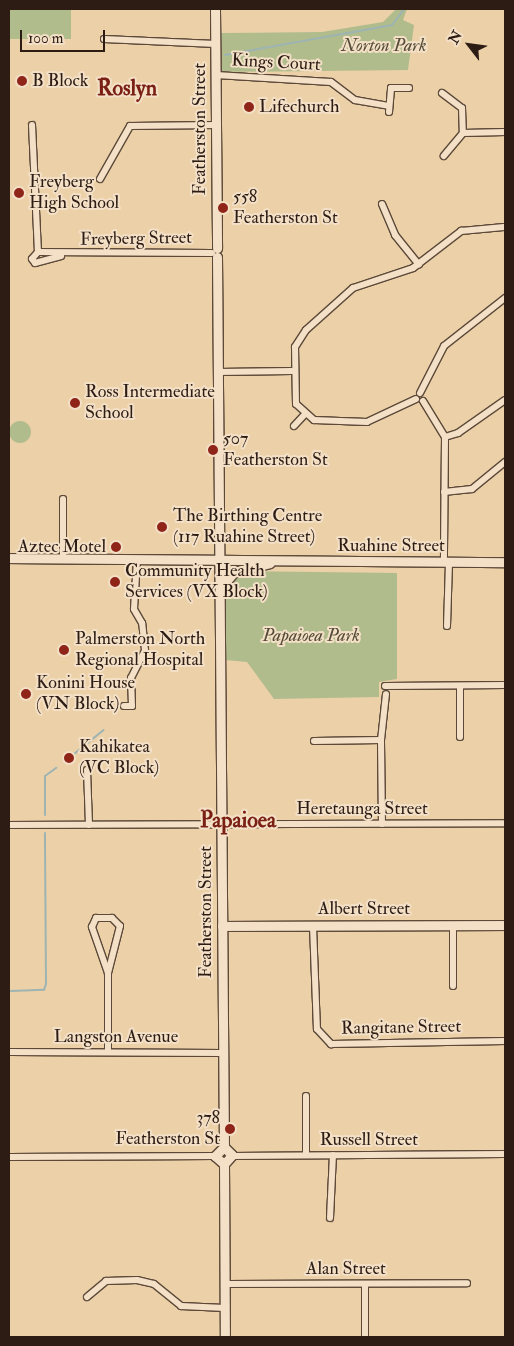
<!DOCTYPE html>
<style>
body{margin:0}
#map{position:relative;width:514px;height:1346px;overflow:hidden;background:#ecd0a8;font-family:"IM FELL Double Pica",serif}
div>[style]{position:absolute}
[style*='--x']{left:calc(var(--x)*1px);top:calc(var(--y)*1px);width:calc(var(--w)*1px);rotate:calc(var(--a)*1deg)}
.green>*{inset:0;background:#b1bc8d;transform-origin:0 0}
.round{border-radius:50%}
.stream>*{height:2px;margin:-1px;padding:0 1px;transform-origin:1px;border-radius:1px;background:#9db4b3}
.roads{filter:drop-shadow(1px 0 #5c4939) drop-shadow(-1px 0 #5c4939) drop-shadow(0 1px #5c4939) drop-shadow(0 -1px #5c4939)}
.street>*{height:6px;margin:-3px;padding:0 3px;transform-origin:3px;border-radius:3px;background:#f3e0c6}
.secondary>*{height:9px;margin:-4.5px;padding:0 4.5px;transform-origin:4.5px;border-radius:4.5px;background:#f3e0c6}
.dots>*{width:14px;height:14px;translate:-50% -50%;box-sizing:border-box;border:2px solid #f3e0c6;border-radius:50%}
span{translate:-50% -50%;white-space:nowrap;text-align:center;line-height:1.15;-webkit-text-stroke:4px #f3e0c6;paint-order:stroke}
.park-label{font-size:18px;color:#544c38;font-style:italic}
.street-label{font-size:18px;color:#2c1c14}
.poi-label{font-size:18px;color:#2c1c14}
.left{translate:0 -50%;text-align:left}
.right{translate:-100% -50%;text-align:right}
.district-label{font-size:22px;color:#7a1f14;font-weight:700}
.frame{position:absolute;inset:0;border:10px solid #2c1c14;pointer-events:none}
.north{position:absolute;left:444px;top:20px;width:50px;height:50px;-webkit-text-stroke:4px #f3e0c6;paint-order:stroke;rotate:300deg;font-size:14px;font-weight:700;line-height:20px;text-align:center;color:#2c1c14}
.north::after{content:'';display:block;margin:auto;width:18px;height:22px;background:#2c1c14;clip-path:polygon(50% 0,100% 100%,50% 72%,0 100%)}
.scale{position:absolute;left:20px;top:30px;width:85px;height:22px;box-sizing:border-box;border:2px solid #2c1c14;border-top:0;padding-left:6px;font-size:15px;line-height:18px;white-space:nowrap;color:#2c1c14;-webkit-text-stroke:4px #f3e0c6;paint-order:stroke}
</style>
<div id="map">
<div class="green">
<i style="left:9px;top:9px;width:62px;height:30px"></i>
<i style="clip-path:polygon(396px 9px,407px 9px,403px 20px,414px 25px,408px 70px,219px 72px,219px 33px,322px 32px,383px 22px)"></i>
<i class="round" style="left:9px;top:421px;width:22px;height:22px"></i>
<i style="clip-path:polygon(224px 571px,397px 573px,397px 679px,379px 682px,379px 697px,274px 699px,247px 662px,225px 660px)"></i>
</div>
<div class="stream">
<i style="--x:225;--y:55;--w:170;--a:-10.2"></i>
<i style="--x:392;--y:25;--w:20;--a:-53"></i>
<i style="--x:74;--y:754;--w:38;--a:-39"></i>
<i style="--x:45;--y:815;--w:39;--a:-90"></i>
<i style="--x:45;--y:776;--w:14;--a:-36"></i>
<i style="--x:11;--y:991;--w:33;--a:-2"></i>
<i style="--x:44;--y:990;--w:6;--a:-72"></i>
<i style="--x:46;--y:984;--w:151;--a:-90.4"></i>
</div>
<div class="roads">
<div class="street">
<i style="--x:104;--y:39;--w:112;--a:2.6"></i>
<i style="--x:216;--y:75;--w:115;--a:3.5"></i>
<i style="--x:331;--y:82;--w:30;--a:37"></i>
<i style="--x:355;--y:100;--w:34;--a:10"></i>
<i style="--x:442;--y:93;--w:25;--a:37"></i>
<i style="--x:462;--y:108;--w:25;--a:88"></i>
<i style="--x:463;--y:133;--w:30;--a:130"></i>
<i style="--x:389;--y:112;--w:24;--a:-85"></i>
<i style="--x:391;--y:88;--w:18;--a:0"></i>
<i style="--x:32;--y:125;--w:127;--a:87.3"></i>
<i style="--x:38;--y:252;--w:174;--a:0.3"></i>
<i style="--x:463;--y:133;--w:42;--a:-1.4"></i>
<i style="--x:100;--y:179;--w:61;--a:-60.5"></i>
<i style="--x:130;--y:126;--w:86;--a:-0.7"></i>
<i style="--x:382;--y:204;--w:34;--a:67"></i>
<i style="--x:395;--y:235;--w:38;--a:51"></i>
<i style="--x:38;--y:252;--w:9;--a:131"></i>
<i style="--x:32;--y:259;--w:5;--a:53"></i>
<i style="--x:35;--y:263;--w:27;--a:-15"></i>
<i style="--x:218;--y:372;--w:74;--a:-0.8"></i>
<i style="--x:420;--y:393;--w:53;--a:-62.9"></i>
<i style="--x:444;--y:346;--w:78;--a:-38.2"></i>
<i style="--x:416;--y:399;--w:54;--a:154.9"></i>
<i style="--x:367;--y:422;--w:53;--a:-177.8"></i>
<i style="--x:314;--y:420;--w:24;--a:-138"></i>
<i style="--x:296;--y:404;--w:57;--a:-91"></i>
<i style="--x:295;--y:347;--w:20;--a:-57"></i>
<i style="--x:306;--y:330;--w:63;--a:-41.8"></i>
<i style="--x:353;--y:288;--w:63;--a:-18.4"></i>
<i style="--x:413;--y:268;--w:61;--a:-37.6"></i>
<i style="--x:461;--y:231;--w:43;--a:-5.3"></i>
<i style="--x:423;--y:401;--w:42;--a:58.6"></i>
<i style="--x:445;--y:437;--w:125;--a:90.5"></i>
<i style="--x:294;--y:426;--w:16;--a:-47"></i>
<i style="--x:445;--y:437;--w:14;--a:-17"></i>
<i style="--x:458;--y:433;--w:57;--a:-35.1"></i>
<i style="--x:444;--y:492;--w:28;--a:-6"></i>
<i style="--x:472;--y:489;--w:43;--a:-39.3"></i>
<i style="--x:63;--y:499;--w:59;--a:90"></i>
<i style="--x:447;--y:626;--w:64;--a:-88.2"></i>
<i style="--x:385;--y:686;--w:120;--a:-0.5"></i>
<i style="--x:124;--y:706;--w:8;--a:0"></i>
<i style="--x:132;--y:706;--w:28;--a:-92"></i>
<i style="--x:131;--y:678;--w:31;--a:-63"></i>
<i style="--x:145;--y:650;--w:27;--a:-96"></i>
<i style="--x:142;--y:623;--w:16;--a:-120"></i>
<i style="--x:134;--y:609;--w:49;--a:-86.5"></i>
<i style="--x:460;--y:737;--w:51;--a:-90"></i>
<i style="--x:314;--y:741;--w:67;--a:-0.9"></i>
<i style="--x:87;--y:770;--w:55;--a:87.9"></i>
<i style="--x:382;--y:824;--w:84;--a:-90.7"></i>
<i style="--x:381;--y:740;--w:46;--a:-83.8"></i>
<i style="--x:9;--y:825;--w:496;--a:-0.2"></i>
<i style="--x:453;--y:925;--w:61;--a:90"></i>
<i style="--x:313;--y:926;--w:103;--a:87.8"></i>
<i style="--x:317;--y:1029;--w:21;--a:47"></i>
<i style="--x:331;--y:1044;--w:174;--a:-1"></i>
<i style="--x:9;--y:1052;--w:214;--a:0.3"></i>
<i style="--x:108;--y:1052;--w:79;--a:-90"></i>
<i style="--x:108;--y:973;--w:49;--a:-109.2"></i>
<i style="--x:92;--y:927;--w:10;--a:-66"></i>
<i style="--x:96;--y:918;--w:16;--a:0"></i>
<i style="--x:112;--y:918;--w:11;--a:45"></i>
<i style="--x:120;--y:926;--w:49;--a:104.3"></i>
<i style="--x:306;--y:1155;--w:59;--a:-90"></i>
<i style="--x:232;--y:1156;--w:273;--a:-0.4"></i>
<i style="--x:9;--y:1157;--w:206;--a:-0.3"></i>
<i style="--x:330;--y:1218;--w:63;--a:-87.3"></i>
<i style="--x:224;--y:1284;--w:243;--a:-0.2"></i>
<i style="--x:365;--y:1284;--w:53;--a:90"></i>
<i style="--x:87;--y:1297;--w:25;--a:-40"></i>
<i style="--x:106;--y:1281;--w:31;--a:-2"></i>
<i style="--x:137;--y:1280;--w:17;--a:13"></i>
<i style="--x:154;--y:1284;--w:35;--a:39"></i>
<i style="--x:181;--y:1306;--w:44;--a:2.6"></i>
</div>
<div class="secondary">
<i style="--x:215;--y:9;--w:239;--a:89.5"></i>
<i style="--x:217;--y:257;--w:890;--a:89.55"></i>
<i style="--x:9;--y:558;--w:496;--a:0.5"></i>
<i style="--x:222;--y:586;--w:18;--a:-49"></i>
<i style="--x:234;--y:572;--w:37;--a:-14"></i>
<i style="--x:222;--y:926;--w:283;--a:-0.2"></i>
<i style="--x:224;--y:1147;--w:13;--a:135"></i>
<i style="--x:215;--y:1156;--w:12;--a:42"></i>
<i style="--x:224;--y:1147;--w:11;--a:45"></i>
<i style="--x:232;--y:1155;--w:12;--a:132"></i>
<i style="--x:224;--y:1164;--w:173;--a:89.7"></i>
</div>
</div>
<div class="dots">
<i style="left:22px;top:81px;background:#8f2418"></i>
<i style="left:249px;top:107px;background:#8f2418"></i>
<i style="left:19px;top:193px;background:#8f2418"></i>
<i style="left:223px;top:208px;background:#8f2418"></i>
<i style="left:75px;top:403px;background:#8f2418"></i>
<i style="left:213px;top:450px;background:#8f2418"></i>
<i style="left:162px;top:527px;background:#8f2418"></i>
<i style="left:116px;top:547px;background:#8f2418"></i>
<i style="left:115px;top:582px;background:#8f2418"></i>
<i style="left:64px;top:650px;background:#8f2418"></i>
<i style="left:26px;top:694px;background:#8f2418"></i>
<i style="left:69px;top:758px;background:#8f2418"></i>
<i style="left:230px;top:1129px;background:#8f2418"></i>
</div>
<div class="park-label">
<span style="left:384px;top:46px">Norton Park</span>
<span style="left:311px;top:636px">Papaioea Park</span>
</div>
<div class="street-label">
<span style="left:276px;top:63px;rotate:3deg">Kings Court</span>
<span style="left:200px;top:129px;rotate:-90deg">Featherston Street</span>
<span style="left:136px;top:239px;rotate:-1deg">Freyberg Street</span>
<span style="left:391px;top:546px">Ruahine Street</span>
<span style="left:362px;top:809px">Heretaunga Street</span>
<span style="left:364px;top:909px">Albert Street</span>
<span style="left:206px;top:912px;rotate:-90deg">Featherston Street</span>
<span style="left:401px;top:1028px;rotate:-1deg">Rangitane Street</span>
<span style="left:116px;top:1037px">Langston Avenue</span>
<span style="left:369px;top:1140px">Russell Street</span>
<span style="left:346px;top:1269px">Alan Street</span>
</div>
<div class="poi-label">
<span class="left" style="left:32px;top:81px">B Block</span>
<span class="left" style="left:259px;top:107px">Lifechurch</span>
<span class="left" style="left:29px;top:193px">Freyberg<br>High School</span>
<span class="left" style="left:233px;top:208px">558<br>Featherston St</span>
<span class="left" style="left:85px;top:403px">Ross Intermediate<br>School</span>
<span class="left" style="left:223px;top:450px">507<br>Featherston St</span>
<span class="left" style="left:173px;top:527px">The Birthing Centre<br>(117 Ruahine Street)</span>
<span class="right" style="left:106px;top:547px">Aztec Motel</span>
<span class="left" style="left:125px;top:582px">Community Health<br>Services (VX Block)</span>
<span class="left" style="left:75px;top:650px">Palmerston North<br>Regional Hospital</span>
<span class="left" style="left:36px;top:694px">Konini House<br>(VN Block)</span>
<span class="left" style="left:79px;top:758px">Kahikatea<br>(VC Block)</span>
<span class="right" style="left:220px;top:1129px">378<br>Featherston St</span>
</div>
<div class="district-label">
<span style="left:127px;top:89px">Roslyn</span>
<span style="left:238px;top:821px">Papaioea</span>
</div>
<div class="frame"></div>
<div class="north">N</div>
<div class="scale">100 m</div>
</div>
